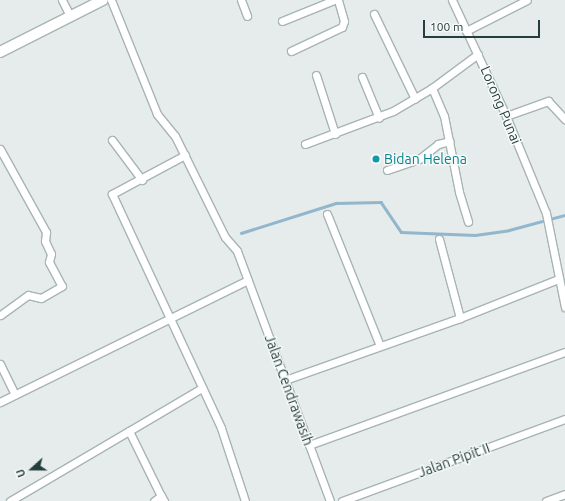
<!DOCTYPE html>
<style>
body{margin:0}
#map{position:relative;width:565px;height:501px;overflow:hidden;background:#e5eceb;font-family:Ubuntu,sans-serif}
div>[style]{position:absolute}
[style*='--x']{left:calc(var(--x)*1px);top:calc(var(--y)*1px);width:calc(var(--w)*1px);rotate:calc(var(--a)*1deg)}
.stream>*{height:2.5px;margin:-1.25px;padding:0 1.25px;transform-origin:1.25px;border-radius:1.25px;background:#92b6cc}
.roads{filter:drop-shadow(1px 0 #a8b4b3) drop-shadow(-1px 0 #a8b4b3) drop-shadow(0 1px #a8b4b3) drop-shadow(0 -1px #a8b4b3)}
.street>*{height:7px;margin:-3.5px;padding:0 3.5px;transform-origin:3.5px;border-radius:3.5px;background:#fff}
.secondary>*{height:10px;margin:-5px;padding:0 5px;transform-origin:5px;border-radius:5px;background:#fff}
.dots>*{width:11px;height:11px;translate:-50% -50%;box-sizing:border-box;border:2px solid #f5f9f8;border-radius:50%}
span{translate:-50% -50%;white-space:nowrap;text-align:center;line-height:1.15;-webkit-text-stroke:3px #f5f9f8;paint-order:stroke}
.street-label{font-size:14px;color:#253d3c}
.culture-label{font-size:14px;color:#0d838f}
.left{translate:0 -50%;text-align:left}
.north{position:absolute;left:12px;top:449px;width:40px;height:40px;-webkit-text-stroke:3px #f5f9f8;paint-order:stroke;rotate:249deg;font-size:11px;font-weight:700;line-height:16px;text-align:center;color:#253d3c}
.north::after{content:'';display:block;margin:auto;width:14px;height:18px;background:#253d3c;clip-path:polygon(50% 0,100% 100%,50% 72%,0 100%)}
.scale{position:absolute;left:423px;top:20px;width:117px;height:18px;box-sizing:border-box;border:2px solid #253d3c;border-top:0;padding-left:5px;font-size:12px;line-height:14px;white-space:nowrap;color:#253d3c;-webkit-text-stroke:3px #f5f9f8;paint-order:stroke}
</style>
<div id="map">
<div class="stream">
<i style="--x:241;--y:233;--w:100;--a:-17.5"></i>
<i style="--x:336;--y:203;--w:45;--a:-1.3"></i>
<i style="--x:381;--y:202;--w:36;--a:56"></i>
<i style="--x:401;--y:232;--w:74;--a:2.3"></i>
<i style="--x:475;--y:235;--w:34;--a:-8"></i>
<i style="--x:509;--y:230;--w:58;--a:-15"></i>
</div>
<div class="roads">
<div class="street">
<i style="--x:62;--y:0;--w:18;--a:63"></i>
<i style="--x:111;--y:0;--w:123;--a:68"></i>
<i style="--x:157;--y:114;--w:28;--a:51"></i>
<i style="--x:175;--y:136;--w:113;--a:63.7"></i>
<i style="--x:225;--y:237;--w:18;--a:49"></i>
<i style="--x:237;--y:251;--w:267;--a:69.6"></i>
<i style="--x:241;--y:0;--w:17;--a:69"></i>
<i style="--x:452;--y:0;--w:128;--a:65"></i>
<i style="--x:506;--y:116;--w:105;--a:67.6"></i>
<i style="--x:546;--y:213;--w:96;--a:78.6"></i>
<i style="--x:374;--y:14;--w:94;--a:64.2"></i>
<i style="--x:282;--y:21;--w:56;--a:-22"></i>
<i style="--x:466;--y:31;--w:68;--a:-26.9"></i>
<i style="--x:291;--y:51;--w:56;--a:-25.2"></i>
<i style="--x:342;--y:27;--w:6;--a:-72"></i>
<i style="--x:344;--y:21;--w:22;--a:-106"></i>
<i style="--x:316;--y:75;--w:62;--a:72.1"></i>
<i style="--x:362;--y:77;--w:44;--a:67.5"></i>
<i style="--x:432;--y:88;--w:30;--a:67"></i>
<i style="--x:444;--y:116;--w:77;--a:78.8"></i>
<i style="--x:459;--y:192;--w:31;--a:73"></i>
<i style="--x:506;--y:116;--w:45;--a:-19.7"></i>
<i style="--x:548;--y:101;--w:25;--a:47"></i>
<i style="--x:112;--y:140;--w:50;--a:53.1"></i>
<i style="--x:305;--y:144;--w:94;--a:-20.6"></i>
<i style="--x:393;--y:111;--w:45;--a:-30.5"></i>
<i style="--x:432;--y:88;--w:57;--a:-36.5"></i>
<i style="--x:0;--y:149;--w:95;--a:61"></i>
<i style="--x:46;--y:232;--w:9;--a:96"></i>
<i style="--x:45;--y:241;--w:14;--a:65"></i>
<i style="--x:51;--y:254;--w:8;--a:104"></i>
<i style="--x:49;--y:262;--w:27;--a:62"></i>
<i style="--x:62;--y:286;--w:24;--a:150"></i>
<i style="--x:41;--y:298;--w:13;--a:-167"></i>
<i style="--x:28;--y:295;--w:34;--a:144"></i>
<i style="--x:185;--y:155;--w:83;--a:151.9"></i>
<i style="--x:112;--y:194;--w:258;--a:65"></i>
<i style="--x:221;--y:428;--w:77;--a:71.8"></i>
<i style="--x:387;--y:170;--w:34;--a:-19"></i>
<i style="--x:419;--y:159;--w:24;--a:-38"></i>
<i style="--x:438;--y:144;--w:12;--a:-14"></i>
<i style="--x:327;--y:214;--w:142;--a:68.1"></i>
<i style="--x:439;--y:239;--w:82;--a:75.1"></i>
<i style="--x:0;--y:364;--w:34;--a:64"></i>
<i style="--x:285;--y:380;--w:186;--a:-19.5"></i>
<i style="--x:460;--y:318;--w:105;--a:-21.7"></i>
<i style="--x:0;--y:402;--w:276;--a:-26.2"></i>
<i style="--x:129;--y:431;--w:85;--a:-30.5"></i>
<i style="--x:309;--y:445;--w:272;--a:-20"></i>
<i style="--x:10;--y:501;--w:138;--a:-30.5"></i>
<i style="--x:129;--y:431;--w:72;--a:63.8"></i>
<i style="--x:154;--y:501;--w:9;--a:-36"></i>
<i style="--x:161;--y:496;--w:6;--a:59"></i>
<i style="--x:342;--y:501;--w:238;--a:-20.2"></i>
<i style="--x:546;--y:501;--w:20;--a:-20"></i>
</div>
<div class="secondary">
<i style="--x:0;--y:52;--w:115;--a:-26.8"></i>
</div>
</div>
<div class="dots">
<i style="left:376px;top:159px;background:#0f9aa8"></i>
</div>
<div class="street-label">
<span style="left:501px;top:105px;rotate:67deg">Lorong Punai</span>
<span style="left:289px;top:390px;rotate:70deg">Jalan Cendrawasih</span>
<span style="left:454px;top:460px;rotate:-20deg">Jalan Pipit II</span>
</div>
<div class="culture-label">
<span class="left" style="left:384px;top:159px">Bidan Helena</span>
</div>
<div class="north">U</div>
<div class="scale">100 m</div>
</div>
